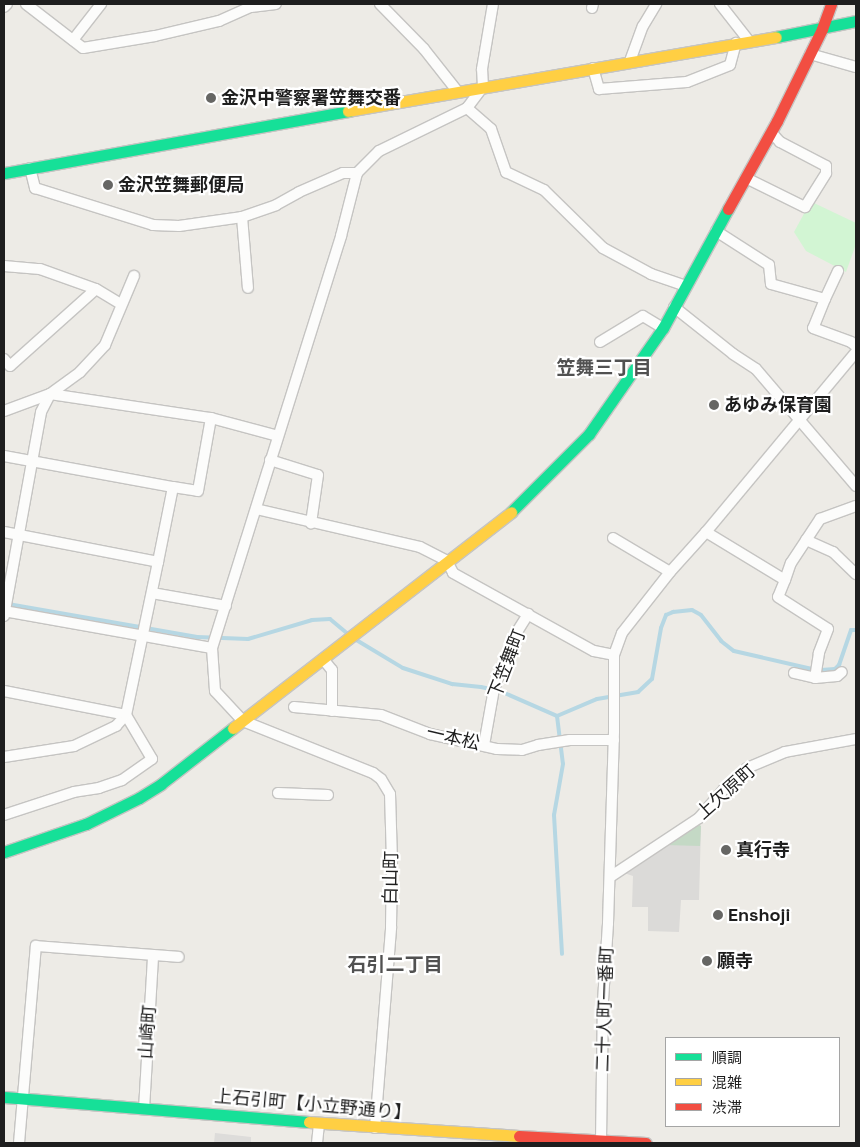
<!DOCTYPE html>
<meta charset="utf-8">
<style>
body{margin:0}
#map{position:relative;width:860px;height:1147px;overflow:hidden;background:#edebe6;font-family:"Space Grotesk","Noto Sans JP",sans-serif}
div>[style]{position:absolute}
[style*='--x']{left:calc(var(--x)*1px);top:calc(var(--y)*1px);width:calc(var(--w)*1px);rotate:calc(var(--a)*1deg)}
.religious>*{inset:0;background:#dbdad8}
.cemetery>*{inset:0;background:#c4d9c5}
.park>*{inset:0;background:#d2f5d3}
.parking>*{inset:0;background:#dddcda}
.stream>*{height:4px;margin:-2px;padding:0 2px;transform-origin:2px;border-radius:2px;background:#b6d7e3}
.roads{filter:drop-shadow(1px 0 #c5c4c2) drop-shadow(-1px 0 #c5c4c2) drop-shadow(0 1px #c5c4c2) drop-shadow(0 -1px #c5c4c2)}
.street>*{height:10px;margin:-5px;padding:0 5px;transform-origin:5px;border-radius:5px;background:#fcfcfb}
.fast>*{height:11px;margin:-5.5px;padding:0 5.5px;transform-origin:5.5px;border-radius:5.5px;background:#16e098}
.slow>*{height:11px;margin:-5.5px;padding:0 5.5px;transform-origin:5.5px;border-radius:5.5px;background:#ffcf43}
.jam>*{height:11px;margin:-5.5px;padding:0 5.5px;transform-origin:5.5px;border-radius:5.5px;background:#f24e42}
.dots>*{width:14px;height:14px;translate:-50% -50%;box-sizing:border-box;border:2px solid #fff;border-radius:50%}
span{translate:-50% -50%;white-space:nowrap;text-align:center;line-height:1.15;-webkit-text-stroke:4.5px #fff;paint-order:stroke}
.poi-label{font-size:18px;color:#1e1e1e;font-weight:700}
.left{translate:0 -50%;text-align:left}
.street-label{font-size:18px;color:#1e1e1e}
.neighbourhood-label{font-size:19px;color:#515151;font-weight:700}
.frame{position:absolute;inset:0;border:5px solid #1e1e1e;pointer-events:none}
.legend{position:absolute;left:665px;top:1037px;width:175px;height:90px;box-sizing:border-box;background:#fff;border:1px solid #a5a5a5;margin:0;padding:6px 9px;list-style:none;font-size:15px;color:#1e1e1e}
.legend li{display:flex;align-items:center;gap:10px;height:25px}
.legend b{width:25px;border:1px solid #a5a5a5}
</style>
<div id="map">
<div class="religious">
<i style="clip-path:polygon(696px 823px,701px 826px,699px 900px,681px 900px,679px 932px,648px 931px,648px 907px,632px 907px,633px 876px,624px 873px)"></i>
</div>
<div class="cemetery">
<i style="clip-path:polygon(696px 823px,701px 826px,700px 846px,665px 845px)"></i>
</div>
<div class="park">
<i style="clip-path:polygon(814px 203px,856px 223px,856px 244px,846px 272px,806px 251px,794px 232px,806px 210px)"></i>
</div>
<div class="parking">
<i style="clip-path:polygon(215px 1133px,251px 1137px,251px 1143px,214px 1143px)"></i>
</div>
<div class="stream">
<i style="--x:8;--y:604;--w:192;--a:9.9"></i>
<i style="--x:197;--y:637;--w:51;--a:2.2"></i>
<i style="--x:248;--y:639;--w:67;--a:-16.5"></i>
<i style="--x:312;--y:620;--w:18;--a:-3"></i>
<i style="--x:330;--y:619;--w:23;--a:40"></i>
<i style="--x:353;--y:638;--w:58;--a:31"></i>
<i style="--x:403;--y:668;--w:52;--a:18.1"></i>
<i style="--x:452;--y:684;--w:29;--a:6"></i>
<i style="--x:481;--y:687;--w:19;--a:12"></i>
<i style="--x:500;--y:691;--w:62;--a:23.7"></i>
<i style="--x:557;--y:716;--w:43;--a:-23"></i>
<i style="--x:597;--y:699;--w:42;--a:-9.7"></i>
<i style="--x:638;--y:692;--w:19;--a:-43"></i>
<i style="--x:652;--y:679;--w:52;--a:-80"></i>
<i style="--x:661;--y:628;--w:14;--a:-69"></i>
<i style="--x:666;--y:615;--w:8;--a:-23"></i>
<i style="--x:673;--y:612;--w:19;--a:-6"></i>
<i style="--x:692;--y:610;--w:10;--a:29"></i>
<i style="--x:701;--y:615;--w:33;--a:52"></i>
<i style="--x:721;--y:641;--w:16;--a:38"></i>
<i style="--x:734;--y:651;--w:80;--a:13"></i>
<i style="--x:821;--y:670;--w:14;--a:-4"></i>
<i style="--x:835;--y:669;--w:6;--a:-45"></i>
<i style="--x:839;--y:665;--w:37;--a:-71"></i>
<i style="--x:851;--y:630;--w:5;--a:0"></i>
<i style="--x:557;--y:716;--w:48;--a:82.9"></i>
<i style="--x:563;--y:764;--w:52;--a:100"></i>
<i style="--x:554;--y:815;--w:139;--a:86.7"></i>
</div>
<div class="roads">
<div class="street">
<i style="--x:26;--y:4;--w:72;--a:37.7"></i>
<i style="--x:83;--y:48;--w:73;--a:-9.5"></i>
<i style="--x:155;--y:36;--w:66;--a:-13.2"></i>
<i style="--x:219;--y:21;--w:35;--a:-24"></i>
<i style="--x:251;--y:7;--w:25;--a:-7"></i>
<i style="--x:380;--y:4;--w:63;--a:45.6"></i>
<i style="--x:424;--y:49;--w:55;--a:51.7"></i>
<i style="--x:720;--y:4;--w:47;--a:51.9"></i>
<i style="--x:4;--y:7;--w:4;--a:-45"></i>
<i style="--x:592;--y:8;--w:4;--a:-76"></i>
<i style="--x:73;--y:40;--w:46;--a:-52.1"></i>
<i style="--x:810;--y:54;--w:48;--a:15.8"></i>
<i style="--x:630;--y:61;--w:37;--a:-70"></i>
<i style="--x:643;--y:26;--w:26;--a:-59"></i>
<i style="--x:593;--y:68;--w:22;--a:74"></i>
<i style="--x:599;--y:89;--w:88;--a:-4.5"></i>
<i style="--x:687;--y:82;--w:46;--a:-21.6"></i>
<i style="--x:730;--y:65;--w:23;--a:-75"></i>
<i style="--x:467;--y:108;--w:32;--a:41"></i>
<i style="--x:491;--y:129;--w:46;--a:70.8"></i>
<i style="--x:506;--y:172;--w:42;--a:25.3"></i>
<i style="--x:544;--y:190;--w:83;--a:44.5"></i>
<i style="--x:603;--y:248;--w:55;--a:28.4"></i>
<i style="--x:651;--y:274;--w:37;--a:19"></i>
<i style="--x:30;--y:168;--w:21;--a:76"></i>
<i style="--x:35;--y:188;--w:124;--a:17.4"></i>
<i style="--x:153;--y:225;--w:26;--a:2"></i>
<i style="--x:179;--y:226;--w:64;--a:-8.1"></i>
<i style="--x:242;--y:217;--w:36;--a:-19"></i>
<i style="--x:276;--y:205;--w:26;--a:-29"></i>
<i style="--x:299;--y:192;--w:48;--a:-23.4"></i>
<i style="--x:343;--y:173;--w:14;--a:0"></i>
<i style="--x:746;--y:178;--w:66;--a:26.2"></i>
<i style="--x:805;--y:207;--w:40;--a:-58"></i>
<i style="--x:826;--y:173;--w:7;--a:-90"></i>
<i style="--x:826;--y:166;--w:52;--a:-152.4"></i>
<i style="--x:780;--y:142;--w:13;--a:-132"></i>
<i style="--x:242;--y:217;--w:71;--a:85.2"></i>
<i style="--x:716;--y:231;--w:63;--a:32.7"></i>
<i style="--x:769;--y:265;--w:19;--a:84"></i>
<i style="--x:771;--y:284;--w:56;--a:15.5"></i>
<i style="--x:825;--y:299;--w:31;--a:112"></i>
<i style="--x:813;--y:328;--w:40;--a:20.2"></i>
<i style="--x:851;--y:342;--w:6;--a:39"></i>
<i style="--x:4;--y:266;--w:36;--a:5"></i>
<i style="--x:40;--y:269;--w:59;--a:19.7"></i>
<i style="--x:825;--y:299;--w:31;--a:-65"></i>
<i style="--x:674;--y:307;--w:75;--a:38.5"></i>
<i style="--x:733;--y:354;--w:27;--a:33"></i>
<i style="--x:756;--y:369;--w:154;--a:49.5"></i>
<i style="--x:600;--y:342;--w:50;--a:-31.2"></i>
<i style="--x:643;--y:316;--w:23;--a:31"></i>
<i style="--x:4;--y:359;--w:9;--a:49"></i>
<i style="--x:10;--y:366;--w:115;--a:-41.8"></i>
<i style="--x:96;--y:289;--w:29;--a:31"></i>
<i style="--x:50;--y:394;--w:163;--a:8.5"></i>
<i style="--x:211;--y:418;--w:69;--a:15"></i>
<i style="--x:4;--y:411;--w:49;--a:-20.3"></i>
<i style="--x:50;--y:394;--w:37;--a:-36"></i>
<i style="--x:80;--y:372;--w:37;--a:-47"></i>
<i style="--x:105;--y:345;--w:75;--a:-67.2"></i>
<i style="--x:4;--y:456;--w:172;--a:10.4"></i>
<i style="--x:270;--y:460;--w:50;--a:17.4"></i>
<i style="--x:318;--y:475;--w:49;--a:98.3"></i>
<i style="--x:256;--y:509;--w:168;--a:13"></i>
<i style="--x:420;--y:547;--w:30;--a:27"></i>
<i style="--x:447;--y:561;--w:13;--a:63"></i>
<i style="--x:453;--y:573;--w:161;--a:29"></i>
<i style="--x:594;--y:651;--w:20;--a:11"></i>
<i style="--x:4;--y:532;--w:157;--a:11"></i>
<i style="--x:158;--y:562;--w:76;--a:-78.7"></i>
<i style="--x:173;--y:487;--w:25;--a:9"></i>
<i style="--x:198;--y:491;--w:74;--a:-79.9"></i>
<i style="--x:706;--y:532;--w:92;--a:31.3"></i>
<i style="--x:785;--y:580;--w:18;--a:-71"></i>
<i style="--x:791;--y:563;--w:53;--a:-56.6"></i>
<i style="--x:820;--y:519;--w:38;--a:-20"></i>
<i style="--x:613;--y:538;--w:66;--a:30.8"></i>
<i style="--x:806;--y:540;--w:30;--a:24"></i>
<i style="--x:833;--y:552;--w:32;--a:44"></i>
<i style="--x:785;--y:580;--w:18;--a:112"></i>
<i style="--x:778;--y:597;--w:59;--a:32.6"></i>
<i style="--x:828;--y:629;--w:26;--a:111"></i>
<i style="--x:819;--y:653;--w:25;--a:99"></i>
<i style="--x:152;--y:593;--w:75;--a:10"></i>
<i style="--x:4;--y:611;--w:211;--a:10.1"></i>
<i style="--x:4;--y:616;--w:207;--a:-79.7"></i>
<i style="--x:41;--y:412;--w:20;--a:-63"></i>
<i style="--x:323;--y:659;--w:14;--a:51"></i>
<i style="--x:332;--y:670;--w:41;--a:90"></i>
<i style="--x:794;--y:673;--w:22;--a:13"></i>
<i style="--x:815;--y:678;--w:22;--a:-5"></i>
<i style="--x:837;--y:676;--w:6;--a:-39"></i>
<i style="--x:4;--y:691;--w:124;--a:11.1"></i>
<i style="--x:126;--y:715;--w:51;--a:59.4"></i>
<i style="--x:152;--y:759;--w:37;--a:145"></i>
<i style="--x:122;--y:780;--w:24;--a:161"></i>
<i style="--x:99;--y:788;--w:25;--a:171"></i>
<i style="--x:74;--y:792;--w:74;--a:161.8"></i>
<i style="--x:294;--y:707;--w:87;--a:5.3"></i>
<i style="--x:381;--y:715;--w:53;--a:21.2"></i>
<i style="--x:430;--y:734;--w:69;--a:12.6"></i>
<i style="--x:497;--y:749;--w:25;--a:2"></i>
<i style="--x:522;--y:750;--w:17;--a:-17"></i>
<i style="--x:538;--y:745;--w:32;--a:-9"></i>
<i style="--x:570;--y:740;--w:44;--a:0"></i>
<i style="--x:484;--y:745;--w:57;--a:-79.9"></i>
<i style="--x:494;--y:689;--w:58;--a:-68.7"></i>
<i style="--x:515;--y:635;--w:25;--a:-58"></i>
<i style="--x:4;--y:757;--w:71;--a:-8.9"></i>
<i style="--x:74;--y:746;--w:47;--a:-25.5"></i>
<i style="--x:116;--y:726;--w:15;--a:-48"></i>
<i style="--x:126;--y:715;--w:156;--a:-78.2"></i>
<i style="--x:278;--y:793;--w:50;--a:2.3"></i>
<i style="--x:610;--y:877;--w:107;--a:-33.5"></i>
<i style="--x:699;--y:818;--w:38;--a:-49"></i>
<i style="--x:724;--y:789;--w:31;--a:-42"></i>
<i style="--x:747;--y:768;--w:41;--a:-22.8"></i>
<i style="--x:785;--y:752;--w:72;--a:-10.4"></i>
<i style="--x:144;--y:1109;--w:153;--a:-86.6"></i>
<i style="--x:375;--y:1128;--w:202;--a:-85.4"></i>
<i style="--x:391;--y:927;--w:66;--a:-89.1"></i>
<i style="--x:392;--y:861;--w:67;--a:-91.7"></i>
<i style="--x:390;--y:794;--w:17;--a:-121"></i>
<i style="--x:381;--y:779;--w:10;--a:-143"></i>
<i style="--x:373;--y:773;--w:140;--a:-158.2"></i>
<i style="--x:243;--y:721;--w:41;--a:-133"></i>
<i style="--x:215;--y:691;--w:43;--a:-94"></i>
<i style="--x:212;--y:648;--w:432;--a:-72.6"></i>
<i style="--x:341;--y:236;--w:65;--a:-75.7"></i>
<i style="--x:357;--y:173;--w:31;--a:-45"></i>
<i style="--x:379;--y:151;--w:98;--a:-26"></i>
<i style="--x:467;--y:108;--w:26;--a:-53"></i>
<i style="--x:483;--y:87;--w:18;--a:-93"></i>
<i style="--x:482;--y:69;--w:66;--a:-80.4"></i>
<i style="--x:601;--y:1141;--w:140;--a:-89.2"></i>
<i style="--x:603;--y:1001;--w:78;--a:-86.3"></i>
<i style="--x:608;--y:923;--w:192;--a:-88.2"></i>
<i style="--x:614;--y:731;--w:76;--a:-90"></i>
<i style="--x:614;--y:655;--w:23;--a:-70"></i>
<i style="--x:622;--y:633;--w:78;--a:-51.8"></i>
<i style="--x:670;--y:572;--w:54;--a:-48"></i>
<i style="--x:706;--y:532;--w:234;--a:-50.2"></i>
<i style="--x:19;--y:1143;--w:198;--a:-85.1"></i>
<i style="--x:36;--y:946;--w:143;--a:4.4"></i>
<i style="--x:317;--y:1143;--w:20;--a:-84"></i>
</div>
<div class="fast">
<i style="--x:776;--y:37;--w:82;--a:-11.3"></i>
<i style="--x:4;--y:173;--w:350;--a:-10.2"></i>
<i style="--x:511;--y:512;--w:110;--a:-45"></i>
<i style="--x:589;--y:434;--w:129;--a:-55.1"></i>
<i style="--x:663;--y:328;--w:136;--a:-61.4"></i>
<i style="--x:4;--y:852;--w:87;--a:-18.9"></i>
<i style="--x:86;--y:824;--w:59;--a:-26.1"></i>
<i style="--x:139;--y:798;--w:26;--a:-32"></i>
<i style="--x:161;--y:784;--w:91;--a:-37.9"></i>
<i style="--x:4;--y:1097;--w:306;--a:4.7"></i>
</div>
<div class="slow">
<i style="--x:348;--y:111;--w:434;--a:-9.8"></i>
<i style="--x:233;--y:728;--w:352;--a:-37.8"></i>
<i style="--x:309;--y:1122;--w:210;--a:3.8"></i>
</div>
<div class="jam">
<i style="--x:728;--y:209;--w:101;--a:-60.9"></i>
<i style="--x:777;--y:121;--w:102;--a:-63.9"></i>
<i style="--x:822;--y:29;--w:27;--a:-70"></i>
<i style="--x:519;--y:1136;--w:127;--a:3.2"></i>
</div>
</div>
<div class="dots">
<i style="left:211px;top:98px;background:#666664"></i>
<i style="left:108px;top:185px;background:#666664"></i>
<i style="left:714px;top:405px;background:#666664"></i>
<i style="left:726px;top:850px;background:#666664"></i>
<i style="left:718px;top:915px;background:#666664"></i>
<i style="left:707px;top:961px;background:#666664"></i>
</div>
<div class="poi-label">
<span class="left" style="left:221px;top:98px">金沢中警察署笠舞交番</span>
<span class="left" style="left:118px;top:185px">金沢笠舞郵便局</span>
<span class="left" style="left:724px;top:405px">あゆみ保育園</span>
<span class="left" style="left:736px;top:850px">真行寺</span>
<span class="left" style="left:728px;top:915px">Enshoji</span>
<span class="left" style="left:717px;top:961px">願寺</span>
</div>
<div class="street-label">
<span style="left:507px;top:664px;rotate:-69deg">下笠舞町</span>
<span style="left:453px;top:738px;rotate:13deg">一本松</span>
<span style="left:726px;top:792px;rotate:-42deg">上欠原町</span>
<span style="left:391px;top:878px;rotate:-89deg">白山町</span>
<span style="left:605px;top:1009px;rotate:-88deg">二十人町一番町</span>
<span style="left:148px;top:1032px;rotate:-86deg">山崎町</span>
<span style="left:313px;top:1105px;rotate:5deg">上石引町【小立野通り】</span>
</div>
<div class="neighbourhood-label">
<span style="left:604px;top:368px">笠舞三丁目</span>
<span style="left:395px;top:965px">石引二丁目</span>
</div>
<div class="frame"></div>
<ul class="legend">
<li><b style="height:6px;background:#16e098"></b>順調</li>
<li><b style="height:6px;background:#ffcf43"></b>混雑</li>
<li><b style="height:6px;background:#f24e42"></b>渋滞</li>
</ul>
</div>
